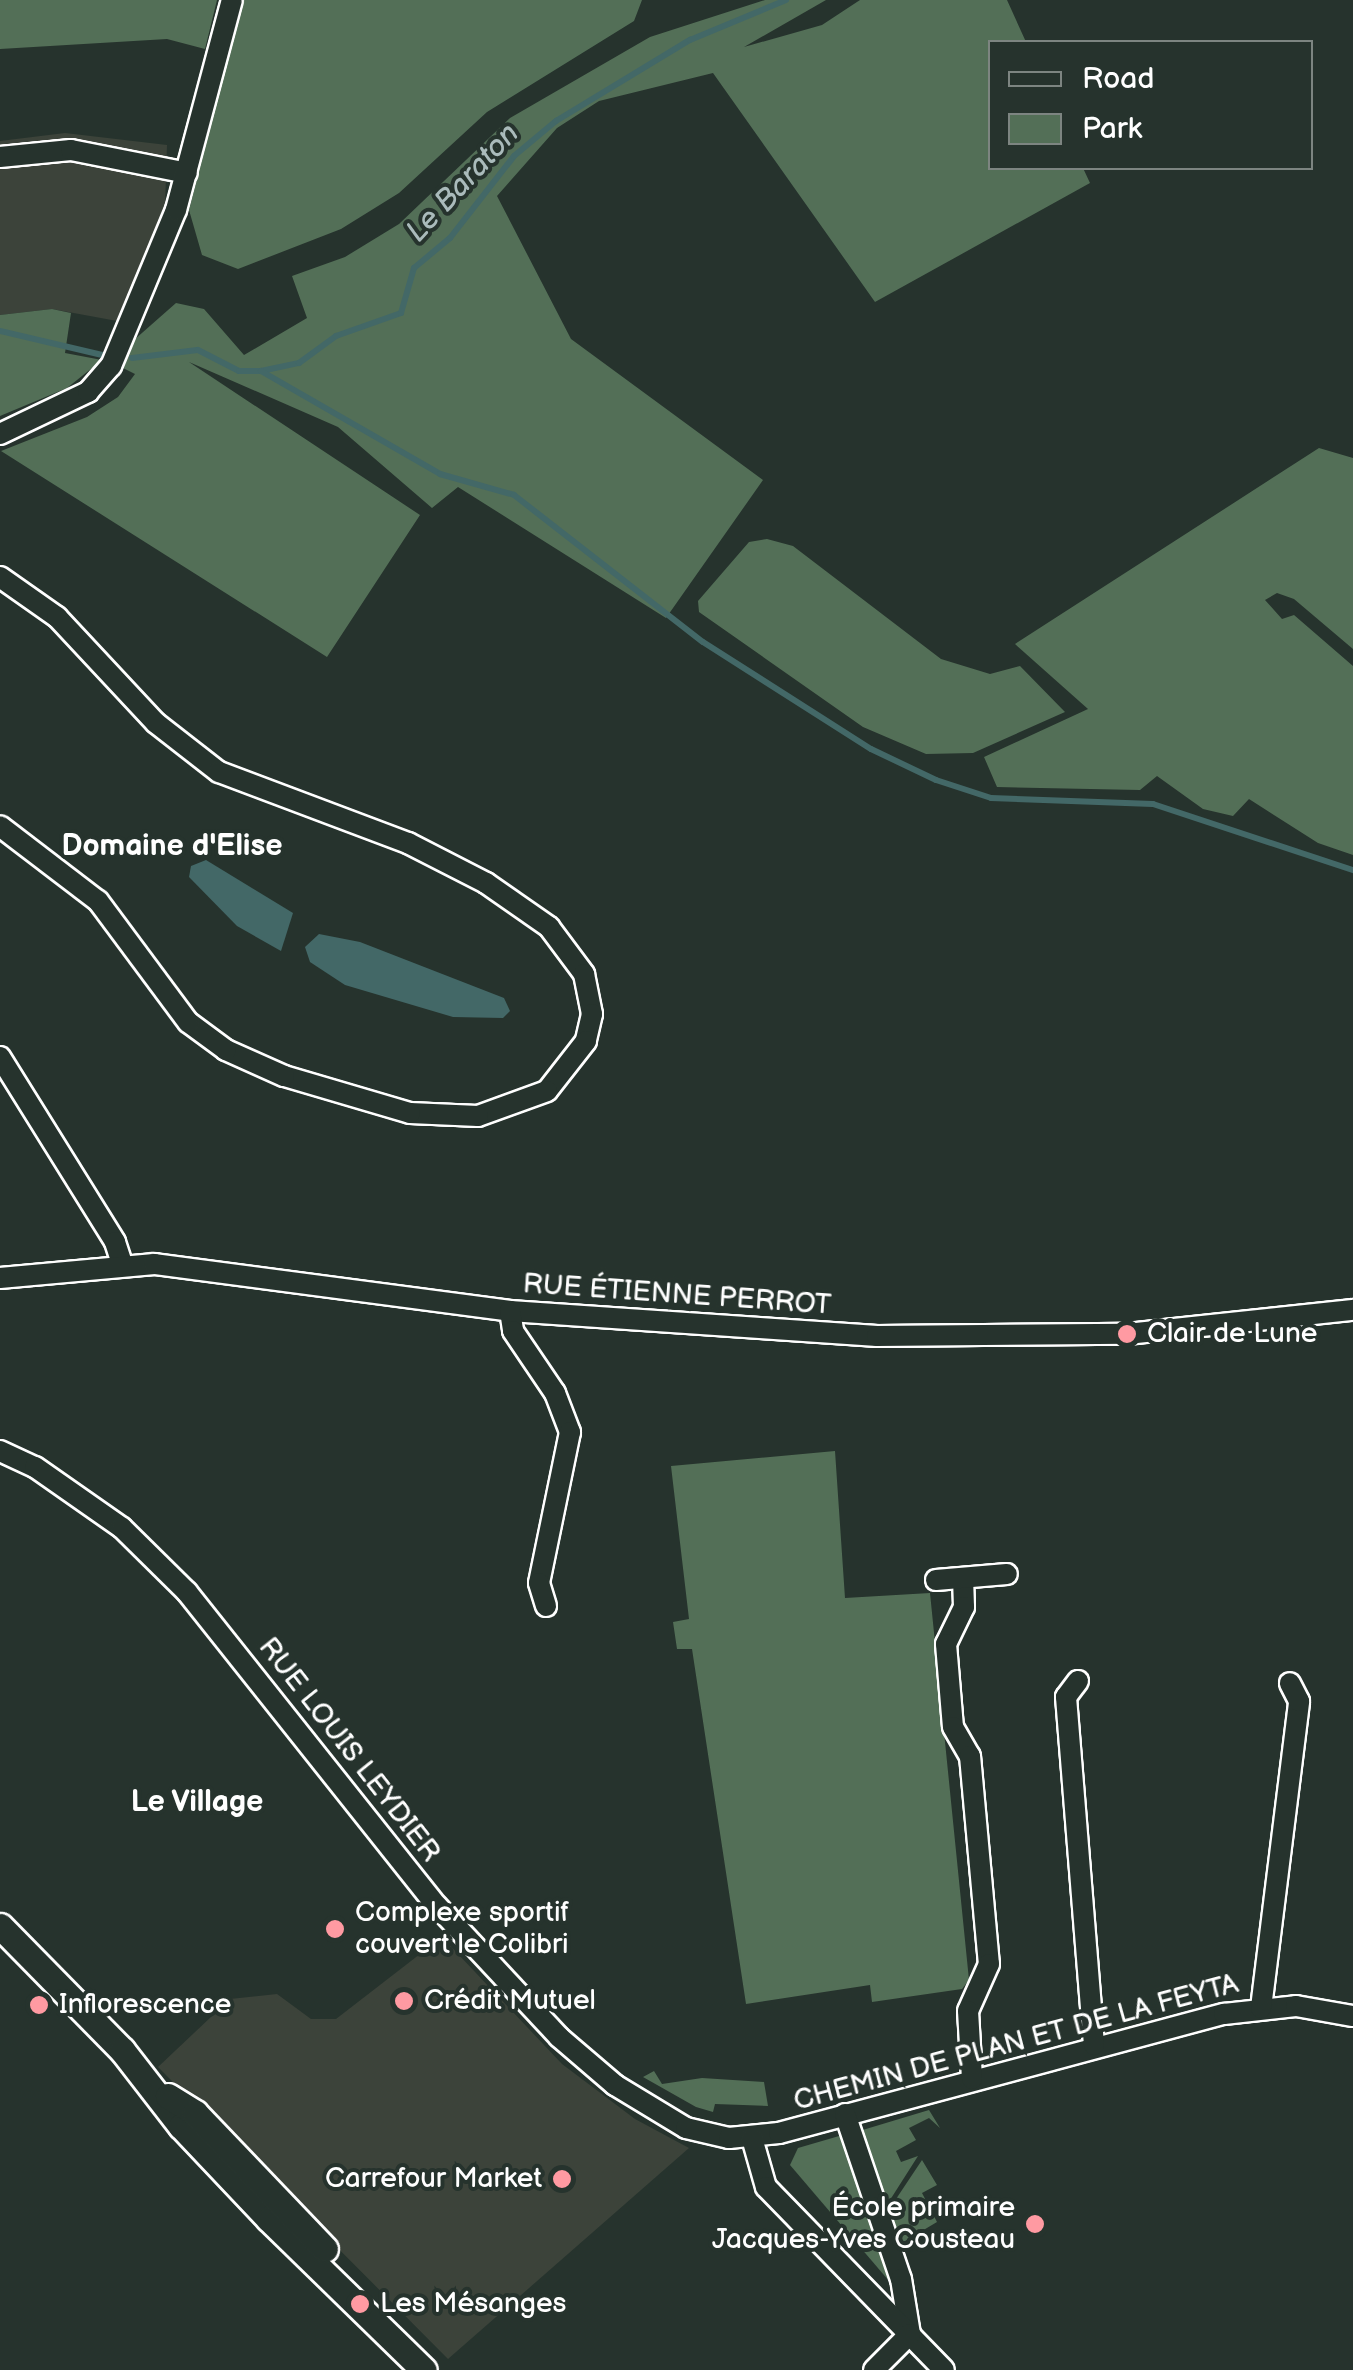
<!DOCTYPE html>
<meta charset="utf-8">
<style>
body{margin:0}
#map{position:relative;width:1353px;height:2370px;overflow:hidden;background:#26332d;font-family:"Balsamiq Sans",sans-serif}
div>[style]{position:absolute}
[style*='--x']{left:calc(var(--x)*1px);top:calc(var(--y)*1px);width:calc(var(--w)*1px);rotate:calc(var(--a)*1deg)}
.built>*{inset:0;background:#3c433a}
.green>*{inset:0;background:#536f57}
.water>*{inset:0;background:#436867}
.stream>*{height:6px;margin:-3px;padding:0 3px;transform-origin:3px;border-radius:3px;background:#436867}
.roads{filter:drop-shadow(2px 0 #fff) drop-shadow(-2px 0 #fff) drop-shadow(0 2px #fff) drop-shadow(0 -2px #fff)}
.minor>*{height:20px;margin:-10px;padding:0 10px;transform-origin:10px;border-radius:10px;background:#26332d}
.major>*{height:25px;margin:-12.5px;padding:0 12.5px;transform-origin:12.5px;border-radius:12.5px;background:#26332d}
.dots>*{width:28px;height:28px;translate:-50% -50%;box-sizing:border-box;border:5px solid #26332d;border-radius:50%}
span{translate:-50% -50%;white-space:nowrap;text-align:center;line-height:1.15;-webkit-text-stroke:8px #26332d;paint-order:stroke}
.street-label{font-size:28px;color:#fff}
.poi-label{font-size:28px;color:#fff}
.left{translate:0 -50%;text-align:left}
.right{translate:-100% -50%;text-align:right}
.water-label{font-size:30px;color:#abb;font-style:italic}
.neighbourhood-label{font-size:30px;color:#fff;font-weight:700}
.legend{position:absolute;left:988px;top:40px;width:325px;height:130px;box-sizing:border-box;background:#26332d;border:2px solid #7d8581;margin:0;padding:12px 18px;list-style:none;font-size:30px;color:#fff}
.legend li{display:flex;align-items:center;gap:20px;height:50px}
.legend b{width:50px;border:2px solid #7d8581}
</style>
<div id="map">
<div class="built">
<i style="clip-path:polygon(65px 133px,167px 145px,165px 207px,117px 321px,52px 309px,0 315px,0 141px)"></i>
<i style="clip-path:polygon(442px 1937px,562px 2064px,635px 2119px,689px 2148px,448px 2359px,158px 2067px,230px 1999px,277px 1994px,311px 2019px,336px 2019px)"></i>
</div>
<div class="green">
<i style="clip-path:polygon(0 0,217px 0,205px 49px,167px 39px,0 49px)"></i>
<i style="clip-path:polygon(242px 0,642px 0,634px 21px,487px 112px,399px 193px,341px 229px,238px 269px,202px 255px,189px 210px)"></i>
<i style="clip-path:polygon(765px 0,826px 0,744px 47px,822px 25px,860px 0,1007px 0,1026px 42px,991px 42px,991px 168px,1083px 168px,1090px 183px,875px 302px,713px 73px,599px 101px,557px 128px,497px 196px,571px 339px,763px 480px,666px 618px,458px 487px,432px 508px,338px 427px,189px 362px,420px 515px,327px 657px,1px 451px,87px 417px,118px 397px,135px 374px,121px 367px,134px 340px,176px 303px,204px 309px,244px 355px,307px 318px,292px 276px,345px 257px,399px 224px,510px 118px,650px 37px)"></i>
<i style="clip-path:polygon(52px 309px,71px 313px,65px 353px,102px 360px,67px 388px,0 416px,0 315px)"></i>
<i style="clip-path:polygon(1319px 448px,1353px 458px,1353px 649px,1294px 599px,1277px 593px,1265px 600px,1282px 619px,1294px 615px,1353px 666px,1353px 855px,1318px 843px,1249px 799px,1233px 816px,1203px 809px,1157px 776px,1140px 790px,997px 787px,984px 757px,1088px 709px,1015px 644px)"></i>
<i style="clip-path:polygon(767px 539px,793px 546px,941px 659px,990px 674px,1020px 666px,1065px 712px,973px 753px,926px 754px,863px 727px,699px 612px,698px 601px,749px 542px)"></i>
<i style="clip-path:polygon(835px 1451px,845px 1598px,930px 1593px,969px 1980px,962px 1989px,872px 2002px,870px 1985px,746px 2004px,692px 1649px,677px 1649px,673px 1622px,689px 1619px,671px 1466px)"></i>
<i style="clip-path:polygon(654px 2071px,662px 2084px,702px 2078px,764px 2082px,768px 2106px,715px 2104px,713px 2112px,696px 2107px,643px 2077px)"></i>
<i style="clip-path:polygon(929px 2110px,940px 2128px,929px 2118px,909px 2128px,916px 2140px,896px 2151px,901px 2162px,918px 2156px,883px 2211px,856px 2132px)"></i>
<i style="clip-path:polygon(846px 2134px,895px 2288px,790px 2165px,798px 2148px)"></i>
<i style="clip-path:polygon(922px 2160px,937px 2185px,922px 2193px,937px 2222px,895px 2247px,884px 2217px)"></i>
</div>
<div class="water">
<i style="clip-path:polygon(206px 860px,293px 913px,281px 951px,237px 926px,189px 877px,191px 866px)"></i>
<i style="clip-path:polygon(319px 934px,360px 942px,504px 998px,510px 1011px,503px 1018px,453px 1017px,345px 985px,310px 962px,305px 947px)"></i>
</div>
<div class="stream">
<i style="--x:0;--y:331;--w:105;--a:13.2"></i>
<i style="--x:132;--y:358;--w:66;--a:-6.9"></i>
<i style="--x:198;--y:350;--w:46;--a:27.1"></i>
<i style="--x:239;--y:371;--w:22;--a:0"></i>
<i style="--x:261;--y:371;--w:39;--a:-12"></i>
<i style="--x:299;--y:363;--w:46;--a:-36.1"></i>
<i style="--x:336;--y:336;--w:69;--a:-19.5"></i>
<i style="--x:401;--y:313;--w:47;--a:-73.9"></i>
<i style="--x:414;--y:268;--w:47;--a:-39.8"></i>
<i style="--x:450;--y:238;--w:104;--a:-52"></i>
<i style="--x:514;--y:156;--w:55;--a:-39.8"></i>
<i style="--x:556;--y:121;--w:157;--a:-31.2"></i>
<i style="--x:690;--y:40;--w:104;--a:-22.6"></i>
<i style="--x:261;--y:371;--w:207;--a:29.9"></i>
<i style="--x:440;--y:474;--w:77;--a:15.8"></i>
<i style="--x:514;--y:495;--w:239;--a:37.9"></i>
<i style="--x:703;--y:642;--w:199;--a:32.5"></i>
<i style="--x:871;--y:749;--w:72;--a:25.5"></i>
<i style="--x:936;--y:780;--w:58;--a:18.1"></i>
<i style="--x:991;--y:798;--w:162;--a:2.1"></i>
<i style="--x:1153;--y:804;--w:211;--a:18.3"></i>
</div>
<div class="roads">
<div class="minor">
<i style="--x:0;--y:157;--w:71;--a:-5.6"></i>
<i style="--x:71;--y:150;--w:118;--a:11.2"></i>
<i style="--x:0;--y:434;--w:98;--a:-25.5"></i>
<i style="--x:88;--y:392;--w:35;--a:-49"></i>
<i style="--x:111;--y:366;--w:169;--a:-67.4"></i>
<i style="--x:176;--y:210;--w:217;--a:-75.1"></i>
<i style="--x:0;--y:577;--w:70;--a:35.1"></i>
<i style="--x:57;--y:617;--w:145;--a:47"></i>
<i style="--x:156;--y:723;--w:80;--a:37.9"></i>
<i style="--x:219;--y:772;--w:202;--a:20.6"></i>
<i style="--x:408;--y:843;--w:88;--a:27.1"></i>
<i style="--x:486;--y:883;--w:77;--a:34.9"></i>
<i style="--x:549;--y:927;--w:59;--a:53.3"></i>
<i style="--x:584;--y:974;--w:41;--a:78.7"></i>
<i style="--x:592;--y:1014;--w:28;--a:103"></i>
<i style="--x:586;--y:1041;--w:63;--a:128"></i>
<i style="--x:547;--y:1091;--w:73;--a:160.1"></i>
<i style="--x:478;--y:1116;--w:68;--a:-177.5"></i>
<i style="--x:410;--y:1113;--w:131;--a:-163.6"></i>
<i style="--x:284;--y:1076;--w:64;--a:-155.9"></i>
<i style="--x:226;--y:1050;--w:47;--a:-143.6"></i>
<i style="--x:188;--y:1022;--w:151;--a:-126.6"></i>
<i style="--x:98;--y:901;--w:123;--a:-142.6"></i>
<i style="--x:0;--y:1057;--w:218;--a:58.1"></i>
<i style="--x:115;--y:1242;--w:23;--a:72"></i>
<i style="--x:0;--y:1278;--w:155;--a:-5.2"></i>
<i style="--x:154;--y:1264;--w:359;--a:7.5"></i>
<i style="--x:510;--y:1311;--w:368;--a:3.9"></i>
<i style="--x:877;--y:1336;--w:250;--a:-0.5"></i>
<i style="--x:1127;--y:1334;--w:227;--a:-6.1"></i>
<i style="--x:510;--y:1311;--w:20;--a:81"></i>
<i style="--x:513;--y:1331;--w:75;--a:55.9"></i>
<i style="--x:555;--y:1393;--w:42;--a:69"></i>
<i style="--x:570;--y:1432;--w:154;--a:101.6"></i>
<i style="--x:539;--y:1583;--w:24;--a:73"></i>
<i style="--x:0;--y:1451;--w:38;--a:25"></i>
<i style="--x:35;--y:1467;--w:106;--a:35"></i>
<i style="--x:122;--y:1528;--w:91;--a:44.6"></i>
<i style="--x:187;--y:1592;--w:401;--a:51.5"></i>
<i style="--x:437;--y:1906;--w:179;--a:47"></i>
<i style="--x:559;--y:2037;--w:74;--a:40.6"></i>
<i style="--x:615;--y:2085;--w:83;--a:31.2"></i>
<i style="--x:686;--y:2128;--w:44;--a:13.1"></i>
<i style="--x:729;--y:2138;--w:50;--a:-5.7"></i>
<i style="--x:779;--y:2133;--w:461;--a:-15"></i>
<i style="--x:1224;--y:2014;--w:72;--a:-6.3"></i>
<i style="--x:1296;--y:2006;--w:58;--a:10"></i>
<i style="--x:963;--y:1578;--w:29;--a:88"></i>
<i style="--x:964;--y:1607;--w:41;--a:115.9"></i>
<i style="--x:946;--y:1644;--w:83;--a:85.2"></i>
<i style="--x:953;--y:1727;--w:34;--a:60"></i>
<i style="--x:970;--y:1756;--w:209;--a:84.8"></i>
<i style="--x:989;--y:1964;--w:51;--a:114.1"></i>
<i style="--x:968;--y:2011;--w:68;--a:86.6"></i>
<i style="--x:936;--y:1580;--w:71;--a:-4.8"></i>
<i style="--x:1078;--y:1681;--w:20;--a:127"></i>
<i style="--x:1066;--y:1697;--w:349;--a:85.4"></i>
<i style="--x:1261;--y:2008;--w:309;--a:-82.9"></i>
<i style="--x:1299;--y:1701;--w:20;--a:-117"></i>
<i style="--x:845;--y:2114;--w:174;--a:71.3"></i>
<i style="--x:901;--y:2279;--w:56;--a:80.7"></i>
<i style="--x:752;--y:2138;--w:51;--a:74.1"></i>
<i style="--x:766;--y:2187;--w:255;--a:45.8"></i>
<i style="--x:874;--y:2370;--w:51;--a:-45"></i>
</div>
<div class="major">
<i style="--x:0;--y:1926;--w:174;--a:45.5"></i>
<i style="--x:122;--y:2050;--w:96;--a:52.2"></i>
<i style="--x:181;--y:2126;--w:128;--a:46.6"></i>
<i style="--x:269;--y:2219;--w:216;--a:44.3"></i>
<i style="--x:168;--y:2096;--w:32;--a:32"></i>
<i style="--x:195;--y:2113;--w:188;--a:46.3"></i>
</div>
</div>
<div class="dots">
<i style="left:1127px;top:1334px;background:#ff9aa2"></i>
<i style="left:335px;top:1929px;background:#ff9aa2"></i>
<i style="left:404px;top:2001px;background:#ff9aa2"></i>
<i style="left:39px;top:2005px;background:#ff9aa2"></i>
<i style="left:562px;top:2179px;background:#ff9aa2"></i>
<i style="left:1035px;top:2224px;background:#ff9aa2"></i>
<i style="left:360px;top:2304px;background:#ff9aa2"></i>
</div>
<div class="street-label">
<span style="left:677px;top:1295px;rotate:4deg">RUE ÉTIENNE PERROT</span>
<span style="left:349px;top:1750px;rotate:52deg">RUE LOUIS LEYDIER</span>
<span style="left:1016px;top:2043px;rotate:-15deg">CHEMIN DE PLAN ET DE LA FEYTA</span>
</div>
<div class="poi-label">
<span class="left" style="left:1147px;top:1334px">Clair de Lune</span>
<span class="left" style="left:355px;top:1929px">Complexe sportif<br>couvert le Colibri</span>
<span class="left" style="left:424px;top:2001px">Crédit Mutuel</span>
<span class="left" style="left:59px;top:2005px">Inflorescence</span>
<span class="right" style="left:542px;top:2179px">Carrefour Market</span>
<span class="right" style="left:1015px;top:2224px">École primaire<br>Jacques-Yves Cousteau</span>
<span class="left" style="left:380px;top:2304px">Les Mésanges</span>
</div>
<div class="water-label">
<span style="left:463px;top:183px;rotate:-47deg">Le Baraton</span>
</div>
<div class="neighbourhood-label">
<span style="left:172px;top:846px">Domaine d'Elise</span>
<span style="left:197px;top:1802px">Le Village</span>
</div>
<ul class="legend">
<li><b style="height:12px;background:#26332d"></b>Road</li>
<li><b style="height:28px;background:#536f57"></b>Park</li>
</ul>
</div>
